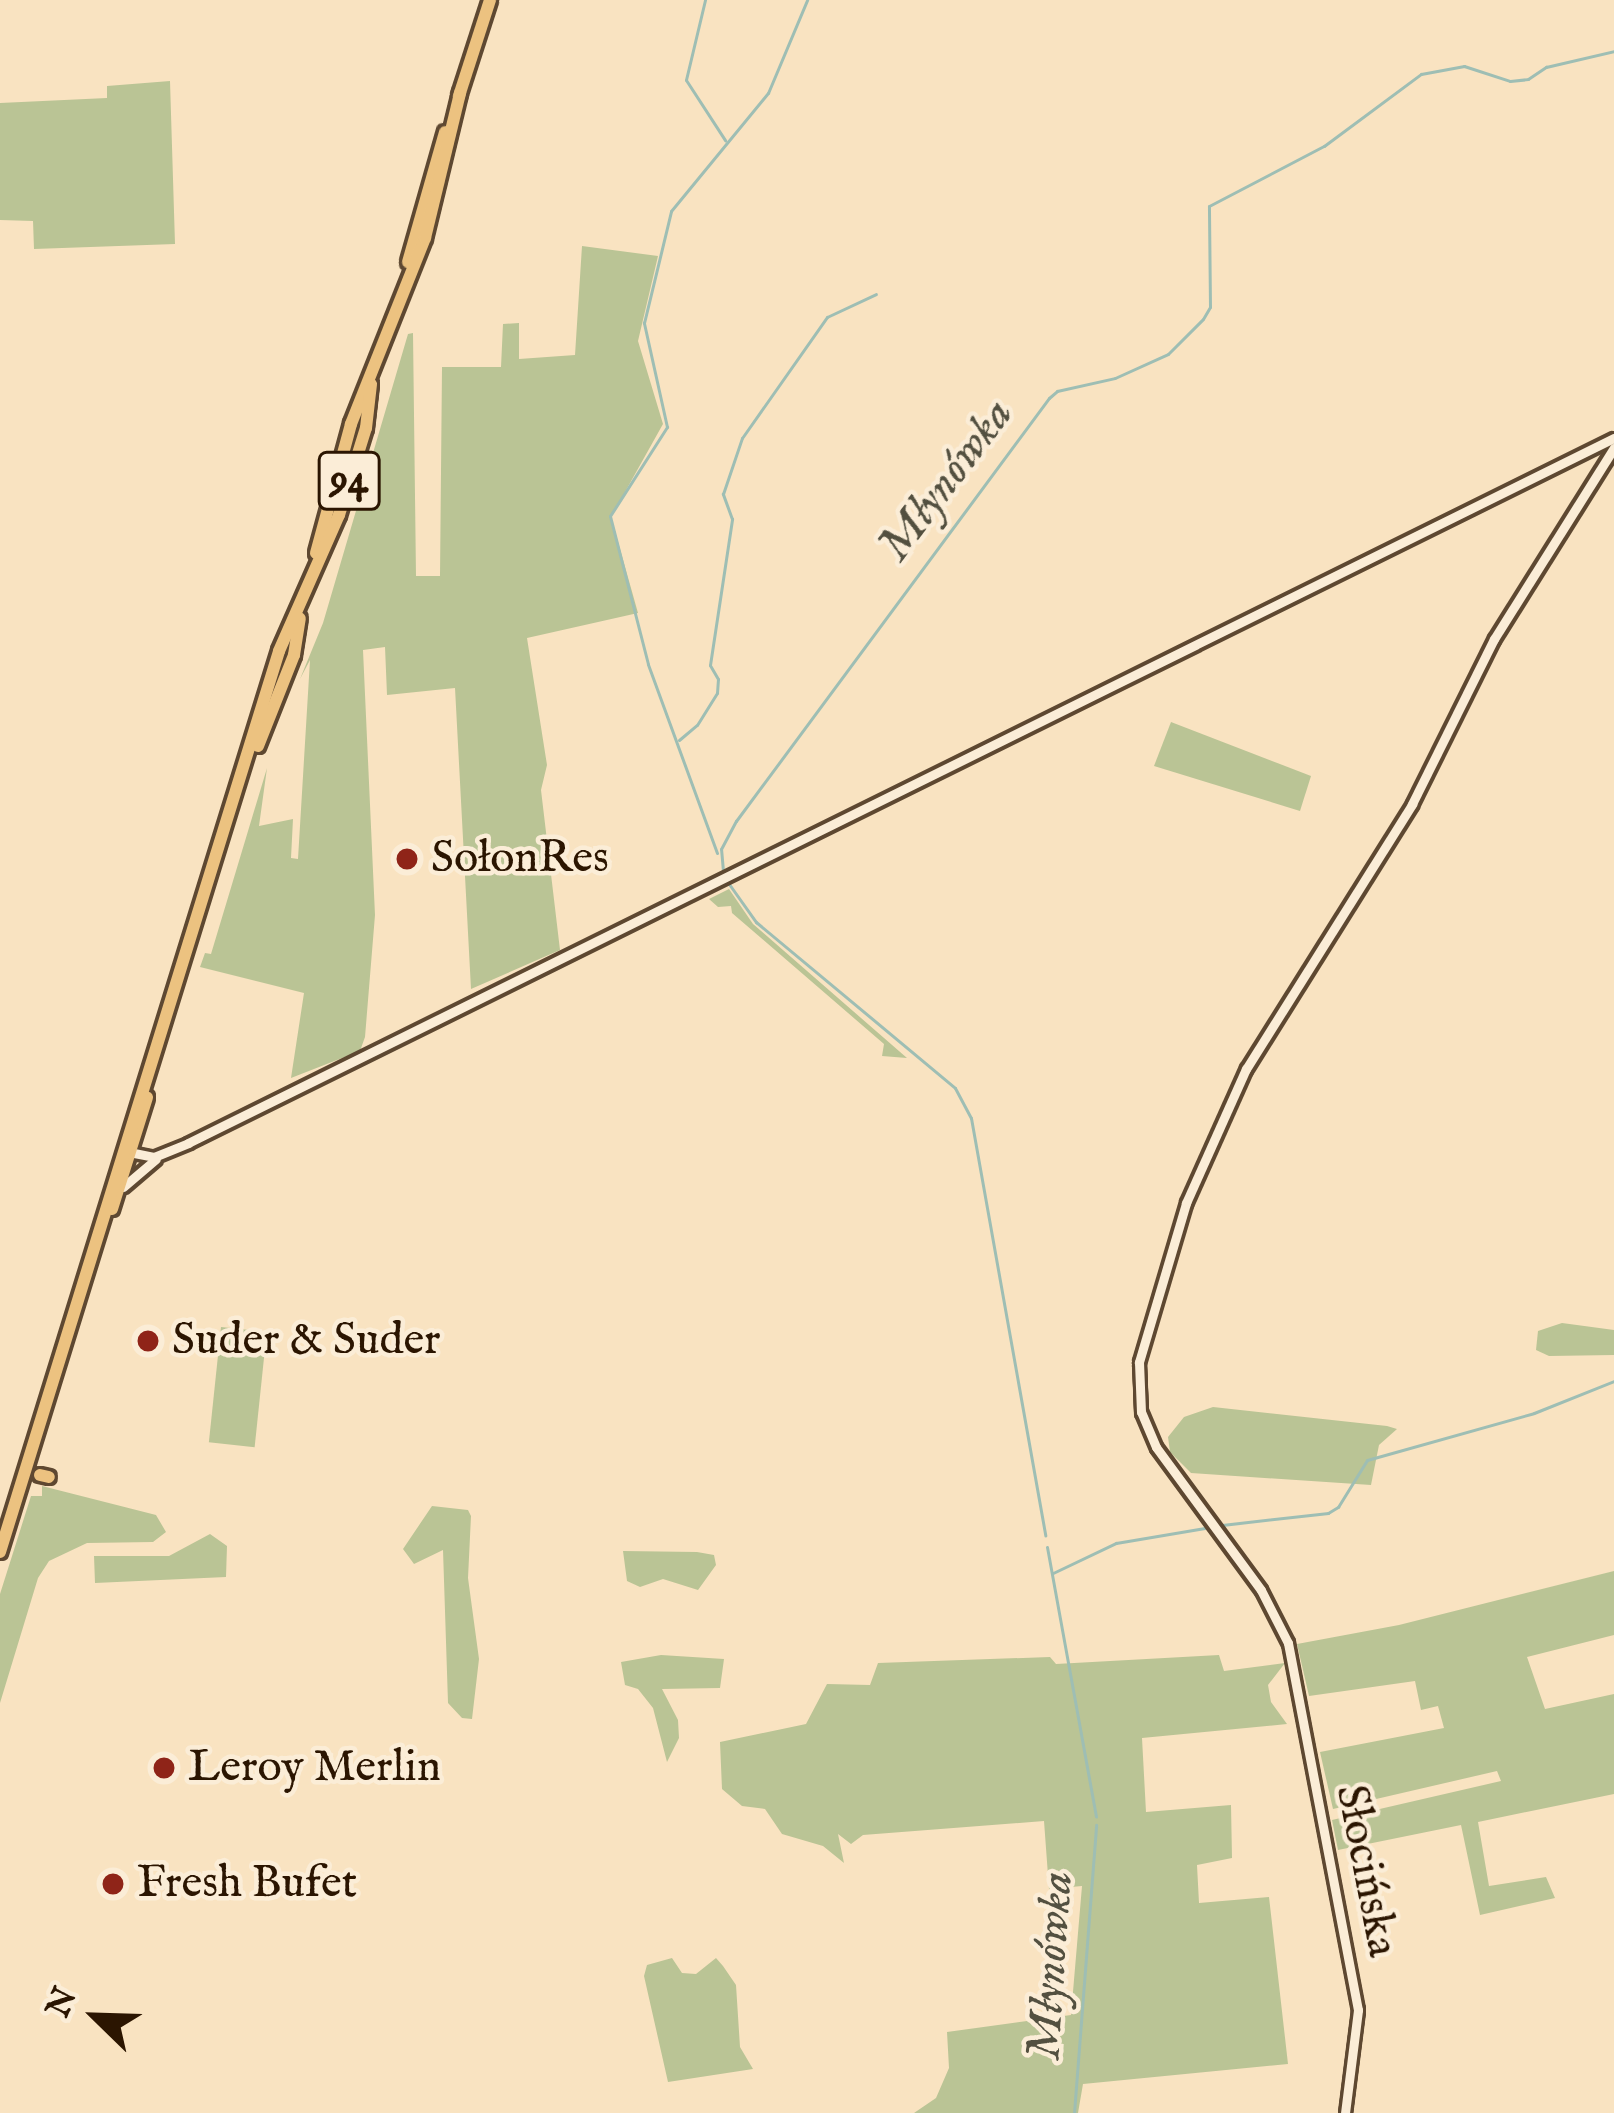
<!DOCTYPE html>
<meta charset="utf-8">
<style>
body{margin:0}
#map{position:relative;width:1614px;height:2113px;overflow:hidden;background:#f9e3c1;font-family:"IM FELL English",serif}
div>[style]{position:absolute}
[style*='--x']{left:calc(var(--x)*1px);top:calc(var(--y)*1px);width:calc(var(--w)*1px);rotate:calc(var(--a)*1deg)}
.green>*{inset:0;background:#bac495;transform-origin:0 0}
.stream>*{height:3px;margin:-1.5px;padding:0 1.5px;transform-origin:1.5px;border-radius:1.5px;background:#9ebeb4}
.roads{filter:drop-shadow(3px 0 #5e4831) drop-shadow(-3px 0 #5e4831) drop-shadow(0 3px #5e4831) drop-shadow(0 -3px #5e4831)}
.tertiary>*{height:9px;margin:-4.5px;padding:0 4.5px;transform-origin:4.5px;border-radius:4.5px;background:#fbedd7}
.primary>*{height:12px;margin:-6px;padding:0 6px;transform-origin:6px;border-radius:6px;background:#ecc280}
.dots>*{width:33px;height:33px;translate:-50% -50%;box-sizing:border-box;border:6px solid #fbedd7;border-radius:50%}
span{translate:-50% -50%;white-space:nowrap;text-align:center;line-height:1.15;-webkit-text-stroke:9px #fbedd7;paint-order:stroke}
.shield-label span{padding:3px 9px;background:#fbedd7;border:3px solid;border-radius:9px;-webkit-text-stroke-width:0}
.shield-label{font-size:42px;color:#2b1501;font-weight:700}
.poi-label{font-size:45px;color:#2b1501}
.left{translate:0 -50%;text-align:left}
.street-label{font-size:45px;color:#2b1501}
.water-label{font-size:48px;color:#535040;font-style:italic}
.north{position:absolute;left:36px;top:1957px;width:120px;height:120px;-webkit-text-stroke:9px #fbedd7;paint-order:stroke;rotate:293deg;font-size:33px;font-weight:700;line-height:48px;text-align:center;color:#2b1501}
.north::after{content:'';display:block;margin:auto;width:42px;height:54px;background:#2b1501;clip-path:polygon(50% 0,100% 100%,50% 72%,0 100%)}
</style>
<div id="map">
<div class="green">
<i style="clip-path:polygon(170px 81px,175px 244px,34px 249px,33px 221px,0 220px,0 103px,107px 98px,107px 86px)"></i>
<i style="clip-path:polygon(582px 246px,658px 256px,638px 341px,663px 424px,611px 517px,638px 613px,527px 638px,547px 765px,541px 790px,560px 950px,471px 989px,455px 688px,387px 695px,385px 647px,363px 650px,375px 915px,365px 1037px,360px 1051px,291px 1078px,304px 993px,200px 967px,205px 953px,211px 954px,267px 768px,259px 826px,293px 819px,291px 858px,298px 859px,310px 660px,300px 679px,323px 623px,408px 334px,413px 333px,416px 576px,440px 576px,442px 367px,501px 367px,503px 324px,519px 323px,519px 359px,575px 355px)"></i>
<i style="clip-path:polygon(1171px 722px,1311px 776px,1300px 811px,1154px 766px)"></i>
<i style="clip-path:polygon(729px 889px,753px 924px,907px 1058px,882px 1056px,884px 1044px,732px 913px,731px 906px,718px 907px,709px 899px)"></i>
<i style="clip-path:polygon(1562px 1323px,1614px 1330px,1614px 1355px,1549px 1356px,1536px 1350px,1538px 1331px)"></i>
<i style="left:221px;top:1327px;width:46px;height:116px;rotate:6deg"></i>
<i style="clip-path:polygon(1213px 1407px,1387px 1426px,1397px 1429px,1379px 1445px,1371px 1485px,1191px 1473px,1170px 1452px,1168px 1437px,1184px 1417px)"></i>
<i style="clip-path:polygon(42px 1486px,156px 1515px,166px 1532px,153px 1542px,87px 1543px,49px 1561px,38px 1578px,0 1703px,0 1594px,31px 1496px,42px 1496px)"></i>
<i style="clip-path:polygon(432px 1506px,468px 1510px,471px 1516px,468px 1578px,479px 1659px,472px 1719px,462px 1718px,448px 1703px,443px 1550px,414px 1564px,403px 1549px)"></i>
<i style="clip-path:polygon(210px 1534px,227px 1546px,226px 1577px,95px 1583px,94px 1556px,169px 1556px)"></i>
<i style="clip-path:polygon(623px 1551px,697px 1552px,714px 1555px,716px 1565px,698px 1590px,663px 1579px,640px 1587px,627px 1581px)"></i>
<i style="clip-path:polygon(1614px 1571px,1614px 1635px,1527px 1657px,1545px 1709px,1614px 1694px,1614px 1794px,1478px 1822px,1489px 1886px,1546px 1877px,1555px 1898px,1480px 1915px,1461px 1825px,1338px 1850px,1332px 1820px,1501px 1781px,1497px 1771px,1333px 1809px,1320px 1752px,1444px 1728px,1438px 1706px,1421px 1710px,1415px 1681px,1309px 1696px,1297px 1644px,1399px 1625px)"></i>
<i style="clip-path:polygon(661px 1655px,724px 1659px,720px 1688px,662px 1689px,678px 1720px,679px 1738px,667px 1762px,653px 1708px,638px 1689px,625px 1685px,621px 1662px)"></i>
<i style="clip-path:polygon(1219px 1655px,1224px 1671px,1285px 1663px,1268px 1685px,1271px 1702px,1287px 1724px,1142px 1738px,1146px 1812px,1231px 1805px,1232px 1858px,1197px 1865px,1199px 1903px,1269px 1897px,1288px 2064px,1083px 2084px,1078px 2113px,914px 2113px,936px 2098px,949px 2068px,947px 2032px,1071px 2015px,1082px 1886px,1049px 1889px,1044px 1821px,863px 1835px,851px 1844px,838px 1834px,844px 1863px,823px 1846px,782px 1834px,765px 1809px,742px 1806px,722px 1789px,720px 1742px,806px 1724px,827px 1684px,870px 1685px,878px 1663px,1050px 1657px,1056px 1664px)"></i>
<i style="clip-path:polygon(672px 1958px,682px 1973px,696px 1974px,716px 1958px,723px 1966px,736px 1985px,740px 2047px,753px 2069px,668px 2082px,644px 1976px,647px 1965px)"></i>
</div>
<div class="stream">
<i style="--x:705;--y:0;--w:82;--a:103.4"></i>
<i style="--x:686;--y:80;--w:72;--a:57"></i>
<i style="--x:679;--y:740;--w:23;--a:-40"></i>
<i style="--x:697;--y:725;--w:38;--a:-58"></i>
<i style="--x:717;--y:693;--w:14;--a:-86"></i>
<i style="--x:718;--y:679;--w:16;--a:-120"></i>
<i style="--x:710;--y:665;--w:148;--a:-81.4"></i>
<i style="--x:732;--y:519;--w:27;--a:-110"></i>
<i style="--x:723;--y:494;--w:59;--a:-71.3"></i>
<i style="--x:742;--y:438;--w:148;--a:-54.9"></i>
<i style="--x:827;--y:317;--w:54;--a:-25.1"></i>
<i style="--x:717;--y:853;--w:201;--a:-110.1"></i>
<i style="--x:648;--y:664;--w:153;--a:-104.4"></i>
<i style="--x:610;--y:516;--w:106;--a:-57.4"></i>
<i style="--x:667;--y:427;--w:107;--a:-102.5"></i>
<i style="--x:644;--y:323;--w:115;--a:-76.4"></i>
<i style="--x:671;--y:211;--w:153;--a:-50.6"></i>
<i style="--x:768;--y:93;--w:101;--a:-67.2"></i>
<i style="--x:723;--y:871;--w:22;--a:-95"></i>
<i style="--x:721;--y:849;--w:32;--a:-62"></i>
<i style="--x:736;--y:821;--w:526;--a:-53.5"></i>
<i style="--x:1049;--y:398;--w:11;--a:-41"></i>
<i style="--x:1057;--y:391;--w:59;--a:-12.6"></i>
<i style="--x:1115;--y:378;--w:58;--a:-24.4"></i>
<i style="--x:1168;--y:354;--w:49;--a:-45"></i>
<i style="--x:1203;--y:319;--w:14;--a:-60"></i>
<i style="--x:1210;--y:307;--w:101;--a:-90.6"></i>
<i style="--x:1209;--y:206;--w:130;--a:-27.6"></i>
<i style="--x:1324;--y:146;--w:121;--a:-36.6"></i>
<i style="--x:1421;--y:74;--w:44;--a:-10.5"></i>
<i style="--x:1464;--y:66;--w:48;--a:18.1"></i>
<i style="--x:1510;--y:81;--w:18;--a:-6"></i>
<i style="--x:1528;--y:79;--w:22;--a:-34"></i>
<i style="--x:1546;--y:67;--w:70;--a:-13.2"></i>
<i style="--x:729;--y:884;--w:47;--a:54.6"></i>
<i style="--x:756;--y:922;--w:259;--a:39.8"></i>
<i style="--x:955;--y:1088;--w:34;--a:62"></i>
<i style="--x:971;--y:1118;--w:424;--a:79.9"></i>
<i style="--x:1222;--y:1525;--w:107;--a:-6.5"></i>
<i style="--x:1328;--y:1513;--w:12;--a:-31"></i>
<i style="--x:1338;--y:1507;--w:55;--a:-58.3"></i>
<i style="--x:1367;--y:1460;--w:173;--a:-15.7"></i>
<i style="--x:1534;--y:1413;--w:86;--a:-21.8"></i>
<i style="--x:1047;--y:1547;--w:274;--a:79.7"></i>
<i style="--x:1053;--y:1573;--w:70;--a:-25.5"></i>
<i style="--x:1116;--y:1543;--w:90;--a:-9.6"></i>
<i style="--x:1074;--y:2113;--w:289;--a:-85.6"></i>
</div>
<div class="roads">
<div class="tertiary">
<i style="--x:134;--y:1153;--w:20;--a:11"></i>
<i style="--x:154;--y:1157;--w:37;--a:-22"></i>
<i style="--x:188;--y:1143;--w:1591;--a:-26.31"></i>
<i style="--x:123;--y:1187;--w:43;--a:-40.3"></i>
<i style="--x:1345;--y:2113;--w:104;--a:-82.8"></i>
<i style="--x:1358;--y:2010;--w:374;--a:-100.8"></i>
<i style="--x:1288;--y:1643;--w:59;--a:-117"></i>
<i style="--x:1261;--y:1590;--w:177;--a:-126.3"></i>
<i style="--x:1156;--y:1447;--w:38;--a:-113"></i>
<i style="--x:1141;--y:1412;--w:50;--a:-92.3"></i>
<i style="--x:1139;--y:1362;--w:166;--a:-73.5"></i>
<i style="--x:1186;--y:1203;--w:147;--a:-65.9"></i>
<i style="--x:1246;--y:1069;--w:313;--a:-57.9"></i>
<i style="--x:1412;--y:804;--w:184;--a:-63.6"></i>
<i style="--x:1494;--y:639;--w:226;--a:-57.9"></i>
</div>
<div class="primary">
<i style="--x:459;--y:96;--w:101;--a:-72.1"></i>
<i style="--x:408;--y:262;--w:135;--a:-74.1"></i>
<i style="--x:316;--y:553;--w:134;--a:-74.8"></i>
<i style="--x:351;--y:424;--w:200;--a:-68.3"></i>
<i style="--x:425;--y:238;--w:149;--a:-76.4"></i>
<i style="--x:258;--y:746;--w:98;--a:-68.4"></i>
<i style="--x:294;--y:655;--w:37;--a:-81"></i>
<i style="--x:112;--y:1209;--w:117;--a:-72.6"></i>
<i style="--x:40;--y:1475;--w:9;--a:13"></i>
<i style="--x:0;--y:1552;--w:943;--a:-72.79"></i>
<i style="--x:279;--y:651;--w:149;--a:-66.2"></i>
<i style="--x:339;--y:515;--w:91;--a:-72.8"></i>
<i style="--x:366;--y:428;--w:44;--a:-83.5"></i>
</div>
</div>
<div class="dots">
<i style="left:407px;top:859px;background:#8f2418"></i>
<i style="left:148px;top:1341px;background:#8f2418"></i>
<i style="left:164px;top:1768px;background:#8f2418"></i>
<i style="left:113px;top:1884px;background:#8f2418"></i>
</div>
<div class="shield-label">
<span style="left:349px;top:481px">94</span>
</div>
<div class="poi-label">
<span class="left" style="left:431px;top:859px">SołonRes</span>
<span class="left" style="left:172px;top:1341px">Suder &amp; Suder</span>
<span class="left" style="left:188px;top:1768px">Leroy Merlin</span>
<span class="left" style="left:137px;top:1884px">Fresh Bufet</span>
</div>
<div class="street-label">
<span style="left:1366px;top:1871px;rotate:79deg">Słocińska</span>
</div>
<div class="water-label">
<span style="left:947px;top:481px;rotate:-53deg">Młynówka</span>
<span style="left:1052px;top:1966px;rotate:-86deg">Młynówka</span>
</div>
<div class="north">N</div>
</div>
